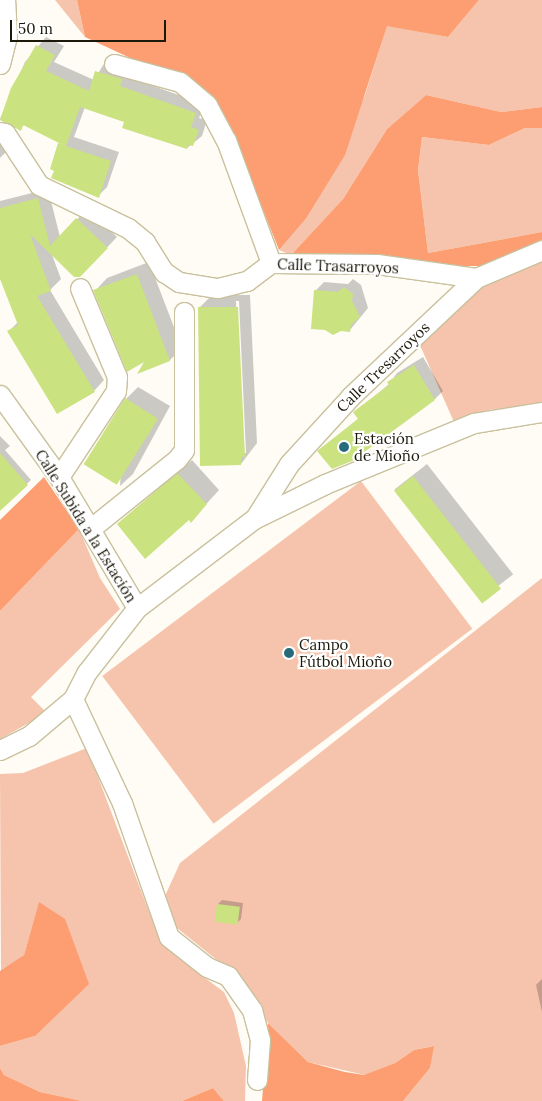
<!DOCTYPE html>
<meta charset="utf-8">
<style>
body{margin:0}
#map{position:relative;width:542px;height:1101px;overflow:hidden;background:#fefcf4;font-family:Lora,serif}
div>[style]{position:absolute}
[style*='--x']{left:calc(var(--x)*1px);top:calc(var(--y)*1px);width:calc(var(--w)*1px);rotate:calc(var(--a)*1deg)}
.green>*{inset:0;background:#f6c4ad;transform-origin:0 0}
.forest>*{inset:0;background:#fc9e71}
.shadow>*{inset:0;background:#0003;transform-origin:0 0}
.building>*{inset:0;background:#cae27f;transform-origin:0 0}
.roads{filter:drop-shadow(1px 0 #c9c09d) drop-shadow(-1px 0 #c9c09d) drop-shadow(0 1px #c9c09d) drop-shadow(0 -1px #c9c09d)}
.minor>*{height:19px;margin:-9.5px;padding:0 9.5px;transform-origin:9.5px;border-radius:9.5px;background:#fff}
.dots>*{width:14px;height:14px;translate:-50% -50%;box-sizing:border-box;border:2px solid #fff;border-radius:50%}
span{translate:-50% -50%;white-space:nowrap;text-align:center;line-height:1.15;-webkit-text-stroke:4.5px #fff;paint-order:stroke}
.street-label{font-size:15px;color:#1c190b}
.poi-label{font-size:15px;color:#1c190b}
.left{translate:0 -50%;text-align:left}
.scale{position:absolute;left:10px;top:20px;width:156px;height:22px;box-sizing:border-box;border:2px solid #1c190b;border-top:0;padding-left:6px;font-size:15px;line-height:18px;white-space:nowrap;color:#1c190b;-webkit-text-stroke:4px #fff;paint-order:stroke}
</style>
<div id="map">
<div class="green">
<i style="clip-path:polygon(55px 0,77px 0,85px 37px)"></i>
<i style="clip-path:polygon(479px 0,542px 0,542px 107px,501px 112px,426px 95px,387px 129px,343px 199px,291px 255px,279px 250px,305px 220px,365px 95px,387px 25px,448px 37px)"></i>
<i style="clip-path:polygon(525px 128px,542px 128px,542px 232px,428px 253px,418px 170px,422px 137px,489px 145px)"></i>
<i style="clip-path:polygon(542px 259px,542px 404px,488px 410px,454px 422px,419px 343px,485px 285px,523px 265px)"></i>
<i style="left:361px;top:481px;width:185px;height:324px;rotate:53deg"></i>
<i style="clip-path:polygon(79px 529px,100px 578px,120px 609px,31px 697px,47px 713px,0 739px,0 611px)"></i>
<i style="clip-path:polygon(542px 578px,542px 1101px,403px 1101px,430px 1068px,433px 1046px,414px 1050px,395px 1063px,365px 1075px,308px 1062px,268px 1023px,243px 981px,172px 924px,165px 896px,180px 863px)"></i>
<i style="clip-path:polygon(87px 748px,154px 925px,178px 958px,224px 992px,234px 1013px,246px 1066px,245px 1101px,224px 1101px,213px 1088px,182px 1101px,82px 1101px,40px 1092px,4px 1075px,0 1068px,0 1046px,35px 1036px,39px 903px,24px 955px,1px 973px,0 774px,23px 773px)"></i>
</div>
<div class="forest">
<i style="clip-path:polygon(77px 0,479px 0,448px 37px,387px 26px,345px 155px,305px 220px,279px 250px,246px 167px,210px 95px,85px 37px)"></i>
<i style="clip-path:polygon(426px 95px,501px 112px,542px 107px,542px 128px,525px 128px,489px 145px,422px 137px,418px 170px,428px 253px,542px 232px,542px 245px,481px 266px,433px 266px,291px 255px,343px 199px,387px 129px)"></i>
<i style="clip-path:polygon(44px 477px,79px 529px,0 611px,0 520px)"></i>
<i style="clip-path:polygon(39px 902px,65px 919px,89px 984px,35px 1036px,0 1046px,0 971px,24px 955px)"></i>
<i style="clip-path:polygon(268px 1023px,308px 1062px,345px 1072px,364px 1075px,395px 1063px,414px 1050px,434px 1046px,430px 1068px,403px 1101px,262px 1101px)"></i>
<i style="clip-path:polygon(0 1068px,4px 1075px,40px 1092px,82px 1101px,0 1101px)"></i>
<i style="clip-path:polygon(213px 1088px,224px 1101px,182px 1101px)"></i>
</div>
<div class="shadow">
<i style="clip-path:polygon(46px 37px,64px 46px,54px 62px,94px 80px,105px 62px,128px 77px,204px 104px,199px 118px,207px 120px,202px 136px,187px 148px,126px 121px,85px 107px,74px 137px,119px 152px,107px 187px,98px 196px,61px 143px,25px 124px,20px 129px,0 119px,25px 62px)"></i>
<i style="clip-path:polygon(0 134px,13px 145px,0 158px)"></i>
<i style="clip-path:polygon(48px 189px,60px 237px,87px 209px,117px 237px,80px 276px,51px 252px,61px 279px,50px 290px,104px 380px,94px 391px,9px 331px,18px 322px,0 276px,0 201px)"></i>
<i style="clip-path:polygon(149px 262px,182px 348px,170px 360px,140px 372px,148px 359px,95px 291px,107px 278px)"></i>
<i style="clip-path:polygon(353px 279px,361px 285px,368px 308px,350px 330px,315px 291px,324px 282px,348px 284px)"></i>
<i style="clip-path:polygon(evenodd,212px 295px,250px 295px,257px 443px,241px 464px,199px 308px,212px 295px,236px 301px,239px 301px,246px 453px,243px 453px,236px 301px)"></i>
<i style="clip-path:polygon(423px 357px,443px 391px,435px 399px,352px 460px,319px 451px,359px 418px,355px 413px,389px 384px,397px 373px)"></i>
<i style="clip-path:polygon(138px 387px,170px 406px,133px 474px,120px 486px,126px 399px)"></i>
<i style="clip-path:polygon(0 436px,10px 446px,5px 450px,31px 480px,6px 503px,0 496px)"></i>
<i style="clip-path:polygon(192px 460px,219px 490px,191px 521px,189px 518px,118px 524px)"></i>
<i style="left:427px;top:464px;width:140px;height:41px;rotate:52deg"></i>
<i style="clip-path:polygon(222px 900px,243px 903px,241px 919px,236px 924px,218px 904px)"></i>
<i style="clip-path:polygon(542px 979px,542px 1012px,536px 985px)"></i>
</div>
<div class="building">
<i style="clip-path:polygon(36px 45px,55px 55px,46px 71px,89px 91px,95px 71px,122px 79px,120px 86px,196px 113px,191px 127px,199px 130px,193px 146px,188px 145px,187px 149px,122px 128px,124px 122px,80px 107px,66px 146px,111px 161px,99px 198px,51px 178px,54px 171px,50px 169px,58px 143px,61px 144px,23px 125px,21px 131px,0 120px,11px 88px)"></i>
<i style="clip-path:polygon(38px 198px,50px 246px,76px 218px,108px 248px,80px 277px,74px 277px,30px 234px,51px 291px,37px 296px,95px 392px,57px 414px,7px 331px,18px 325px,0 279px,0 208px)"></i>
<i style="clip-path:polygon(137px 274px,170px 361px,137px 374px,144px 362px,127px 372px,93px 290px)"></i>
<i style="clip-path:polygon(344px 287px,353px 294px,352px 301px,360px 317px,351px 325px,350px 332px,341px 331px,333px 335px,325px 330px,311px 329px,314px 290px,338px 292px)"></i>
<i style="clip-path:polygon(198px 307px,238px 307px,245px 457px,241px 457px,241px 465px,200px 466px)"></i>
<i style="clip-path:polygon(414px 365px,435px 400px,352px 461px,332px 469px,317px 451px,358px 419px,353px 412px,389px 385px,387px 382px)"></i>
<i style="left:125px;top:398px;width:39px;height:78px;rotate:32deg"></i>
<i style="clip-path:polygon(0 453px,28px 485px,0 511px)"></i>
<i style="clip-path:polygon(177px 473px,207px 504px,191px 523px,189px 520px,145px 559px,117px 524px)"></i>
<i style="left:413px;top:476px;width:143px;height:24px;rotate:52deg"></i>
<i style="left:217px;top:904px;width:23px;height:18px;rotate:7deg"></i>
</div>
<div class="roads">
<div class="minor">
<i style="--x:0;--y:64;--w:29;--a:-76"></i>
<i style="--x:7;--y:36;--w:36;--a:-93"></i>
<i style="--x:114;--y:64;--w:68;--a:15.3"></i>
<i style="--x:180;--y:82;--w:35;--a:40"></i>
<i style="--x:207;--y:105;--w:40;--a:62"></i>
<i style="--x:226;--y:140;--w:131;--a:69.9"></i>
<i style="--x:0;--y:132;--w:5;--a:11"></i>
<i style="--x:5;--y:133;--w:62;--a:56.8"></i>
<i style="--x:39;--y:185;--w:99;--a:25.8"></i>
<i style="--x:128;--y:228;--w:22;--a:39"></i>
<i style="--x:145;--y:242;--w:36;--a:58"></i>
<i style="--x:164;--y:272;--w:18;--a:34"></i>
<i style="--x:179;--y:282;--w:39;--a:9"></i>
<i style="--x:218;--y:288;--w:30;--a:-14"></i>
<i style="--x:247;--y:281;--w:30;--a:-37"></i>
<i style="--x:271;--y:263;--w:106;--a:0.5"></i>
<i style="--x:377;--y:264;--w:100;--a:8"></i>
<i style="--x:0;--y:395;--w:101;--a:54.3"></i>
<i style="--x:59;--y:477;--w:152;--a:59.2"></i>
<i style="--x:59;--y:477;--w:103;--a:-56.5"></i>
<i style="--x:116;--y:391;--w:14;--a:-86"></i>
<i style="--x:117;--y:377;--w:96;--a:-112.6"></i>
<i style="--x:255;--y:518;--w:64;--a:-57.8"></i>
<i style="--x:289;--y:464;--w:92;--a:-47.6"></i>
<i style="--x:351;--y:396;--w:172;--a:-43.3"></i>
<i style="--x:476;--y:278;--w:72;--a:-23"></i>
<i style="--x:90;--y:529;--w:112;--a:-38.8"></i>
<i style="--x:177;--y:459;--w:11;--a:-52"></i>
<i style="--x:184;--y:450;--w:138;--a:-90"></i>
<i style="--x:73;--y:699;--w:115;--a:64.8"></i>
<i style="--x:122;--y:803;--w:142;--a:70.7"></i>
<i style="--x:169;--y:937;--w:48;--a:38.3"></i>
<i style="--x:207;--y:967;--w:23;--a:23"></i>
<i style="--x:228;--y:976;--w:42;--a:54.8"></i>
<i style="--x:252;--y:1010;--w:31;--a:75"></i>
<i style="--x:260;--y:1040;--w:40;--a:94.3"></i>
<i style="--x:0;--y:750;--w:32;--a:-26"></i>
<i style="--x:29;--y:736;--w:57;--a:-40.1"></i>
<i style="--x:73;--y:699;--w:30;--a:-63"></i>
<i style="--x:87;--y:672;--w:81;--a:-52"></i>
<i style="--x:137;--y:608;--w:147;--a:-37.3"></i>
<i style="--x:254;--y:519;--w:79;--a:-26.2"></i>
<i style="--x:325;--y:484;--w:161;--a:-22.3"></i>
<i style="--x:474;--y:423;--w:69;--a:-9.2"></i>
</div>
</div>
<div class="dots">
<i style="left:344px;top:447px;background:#276a7c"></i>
<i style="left:289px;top:653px;background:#276a7c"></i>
</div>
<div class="street-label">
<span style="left:338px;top:266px;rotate:2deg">Calle Trasarroyos</span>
<span style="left:383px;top:367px;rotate:-44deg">Calle Tresarroyos</span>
<span style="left:86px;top:526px;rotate:58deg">Calle Subida a la Estación</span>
</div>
<div class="poi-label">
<span class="left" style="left:354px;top:447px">Estación<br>de Mioño</span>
<span class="left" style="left:299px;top:653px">Campo<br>Fútbol Mioño</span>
</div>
<div class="scale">50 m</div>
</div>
